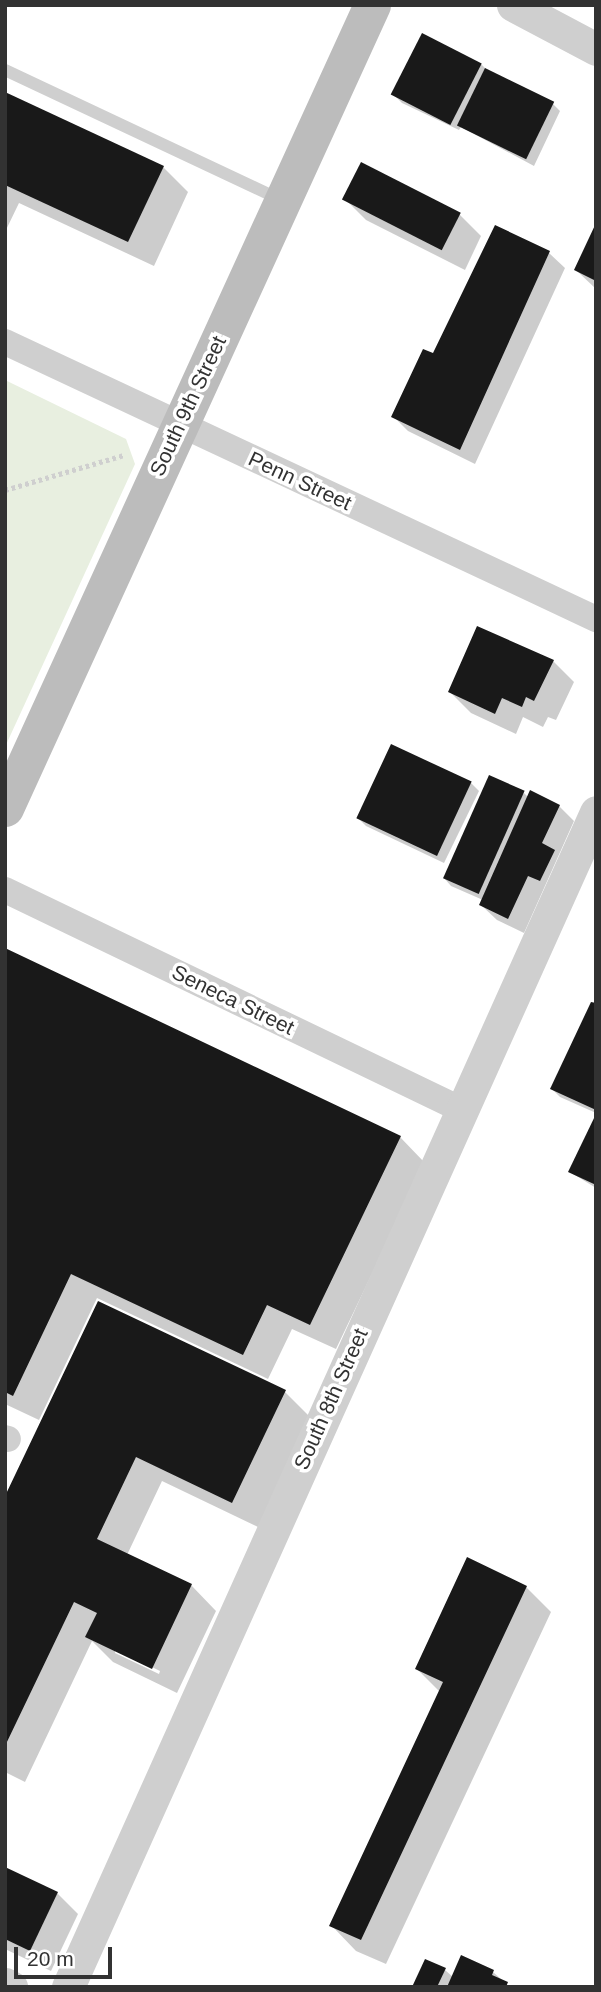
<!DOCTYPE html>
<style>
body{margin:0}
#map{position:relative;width:601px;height:1992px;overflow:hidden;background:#fff;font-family:Helvetica,sans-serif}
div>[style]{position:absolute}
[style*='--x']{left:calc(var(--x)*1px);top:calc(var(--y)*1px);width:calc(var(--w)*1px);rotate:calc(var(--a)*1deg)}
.green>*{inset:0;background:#e8efe0}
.shadow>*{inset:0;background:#0003}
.building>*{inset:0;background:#191919;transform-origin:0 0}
.path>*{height:4.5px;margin-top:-2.25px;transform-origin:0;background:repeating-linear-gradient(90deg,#cfcfcf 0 3.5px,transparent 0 7px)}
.service>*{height:12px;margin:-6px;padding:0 6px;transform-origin:6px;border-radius:6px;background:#cfcfcf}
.minor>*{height:26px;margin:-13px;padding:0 13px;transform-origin:13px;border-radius:13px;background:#cfcfcf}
.tertiary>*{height:33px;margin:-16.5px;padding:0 16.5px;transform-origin:16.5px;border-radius:16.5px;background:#cfcfcf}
.secondary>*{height:37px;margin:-18.5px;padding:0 18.5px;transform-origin:18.5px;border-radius:18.5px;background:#bcbcbc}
span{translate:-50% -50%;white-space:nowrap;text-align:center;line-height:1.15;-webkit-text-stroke:7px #fff;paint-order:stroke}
.street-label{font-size:21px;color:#323232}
.frame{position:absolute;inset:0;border:7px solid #323232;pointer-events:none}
.scale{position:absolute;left:14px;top:1947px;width:98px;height:32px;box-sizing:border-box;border:4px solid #323232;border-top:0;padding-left:9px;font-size:21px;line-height:24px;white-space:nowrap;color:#323232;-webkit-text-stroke:5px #fff;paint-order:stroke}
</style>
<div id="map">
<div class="green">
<i style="clip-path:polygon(5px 380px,126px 439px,135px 464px,5px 747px)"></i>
</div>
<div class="shadow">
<i style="clip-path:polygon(481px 64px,488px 71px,553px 104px,560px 111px,534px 166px,461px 127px,459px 130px,402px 103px,394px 95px)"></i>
<i style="clip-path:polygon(5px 94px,163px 167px,188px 192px,154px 266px,19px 203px,5px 232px)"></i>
<i style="clip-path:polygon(345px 199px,460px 215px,481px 236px,465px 270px,366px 220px)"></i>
<i style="clip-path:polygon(596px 227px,596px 289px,576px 270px)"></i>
<i style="clip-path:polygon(496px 228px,549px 253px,565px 268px,475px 464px,408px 431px,393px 416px,433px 356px)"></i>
<i style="clip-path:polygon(553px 661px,574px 682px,556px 720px,548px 717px,543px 727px,523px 717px,516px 734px,471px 713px,450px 692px)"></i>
<i style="clip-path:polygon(471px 783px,479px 791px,444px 863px,366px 826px,358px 818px)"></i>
<i style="clip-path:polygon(524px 793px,529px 798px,559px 806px,574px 821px,524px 933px,497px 920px,481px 905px,483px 900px,451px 886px,444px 878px)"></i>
<i style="clip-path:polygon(5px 950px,400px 1137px,425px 1163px,336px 1349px,292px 1329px,268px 1379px,97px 1298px,39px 1420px,5px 1404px)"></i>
<i style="clip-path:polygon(596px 1005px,596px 1113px,560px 1097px,552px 1089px)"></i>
<i style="clip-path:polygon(596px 1118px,596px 1188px,570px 1172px)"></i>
<i style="clip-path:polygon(evenodd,99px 1304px,285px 1392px,310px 1417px,258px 1527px,162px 1481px,127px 1555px,191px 1585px,216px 1611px,177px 1693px,113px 1662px,92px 1641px,25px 1782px,5px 1772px,5px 1500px,99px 1304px,115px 1649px,160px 1671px,159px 1674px,115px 1653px,115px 1649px)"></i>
<i style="clip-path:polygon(526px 1587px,551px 1612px,386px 1964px,356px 1951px,331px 1925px,440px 1692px,417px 1669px)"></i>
<i style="clip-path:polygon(5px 1869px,57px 1893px,78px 1914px,51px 1971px,5px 1949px)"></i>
<i style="clip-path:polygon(425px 1961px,445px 1970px,453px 1977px,493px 1972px,510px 1987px,414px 1987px)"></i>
</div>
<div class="building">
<i style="left:422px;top:33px;width:67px;height:69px;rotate:27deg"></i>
<i style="left:485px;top:68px;width:77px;height:64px;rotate:26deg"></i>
<i style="clip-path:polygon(5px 92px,164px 166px,128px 242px,5px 185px)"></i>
<i style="left:361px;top:162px;width:112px;height:42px;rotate:27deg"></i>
<i style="clip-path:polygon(596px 223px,596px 281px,574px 270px)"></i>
<i style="clip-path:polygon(495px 225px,550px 251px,460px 450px,391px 417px,423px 349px,433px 353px)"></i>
<i style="clip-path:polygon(477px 626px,554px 660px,534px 701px,526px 697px,522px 707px,502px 698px,495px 714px,448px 692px)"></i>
<i style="left:391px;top:744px;width:89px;height:82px;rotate:25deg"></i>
<i style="left:489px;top:775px;width:39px;height:113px;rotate:24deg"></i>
<i style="clip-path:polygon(530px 790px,560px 805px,542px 843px,555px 850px,540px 881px,528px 876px,508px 919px,479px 905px)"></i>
<i style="clip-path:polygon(5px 948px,401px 1136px,310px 1325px,267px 1305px,243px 1355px,71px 1274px,13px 1396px,5px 1392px)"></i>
<i style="clip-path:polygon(591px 1002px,596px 1003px,596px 1110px,550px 1089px)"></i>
<i style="clip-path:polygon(596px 1114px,596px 1185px,568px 1172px)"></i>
<i style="clip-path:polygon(98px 1301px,286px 1390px,232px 1503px,136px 1457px,97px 1539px,192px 1584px,152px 1669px,85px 1637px,97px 1613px,74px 1602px,5px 1746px,5px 1496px)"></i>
<i style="clip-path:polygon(467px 1557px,527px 1586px,361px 1940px,329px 1926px,443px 1682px,415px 1669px)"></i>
<i style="clip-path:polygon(5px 1867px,58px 1892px,30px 1951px,5px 1939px)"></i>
<i style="clip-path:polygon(461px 1955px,494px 1970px,492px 1975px,508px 1982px,506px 1987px,447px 1987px)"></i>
<i style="clip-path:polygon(425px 1959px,446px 1968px,437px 1987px,412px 1987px)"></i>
</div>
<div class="path">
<i style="--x:5;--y:490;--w:124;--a:-16.4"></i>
</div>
<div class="service">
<i style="--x:5;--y:70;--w:305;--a:25.2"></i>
</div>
<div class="minor">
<i style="--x:5;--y:342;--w:653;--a:25.11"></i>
<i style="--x:5;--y:890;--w:505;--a:25.7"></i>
<i style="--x:5;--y:1438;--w:3;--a:18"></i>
</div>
<div class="tertiary">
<i style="--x:513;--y:5;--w:94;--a:27.9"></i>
<i style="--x:5;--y:1984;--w:7;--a:27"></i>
<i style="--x:68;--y:1987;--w:1288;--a:-65.8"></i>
</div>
<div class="secondary">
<i style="--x:5;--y:808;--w:883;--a:-65.44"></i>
</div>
<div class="street-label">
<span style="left:188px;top:406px;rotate:-65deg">South 9th Street</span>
<span style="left:300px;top:481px;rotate:25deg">Penn Street</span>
<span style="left:233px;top:1000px;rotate:26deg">Seneca Street</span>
<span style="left:331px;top:1399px;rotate:-66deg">South 8th Street</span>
</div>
<div class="frame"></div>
<div class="scale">20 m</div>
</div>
